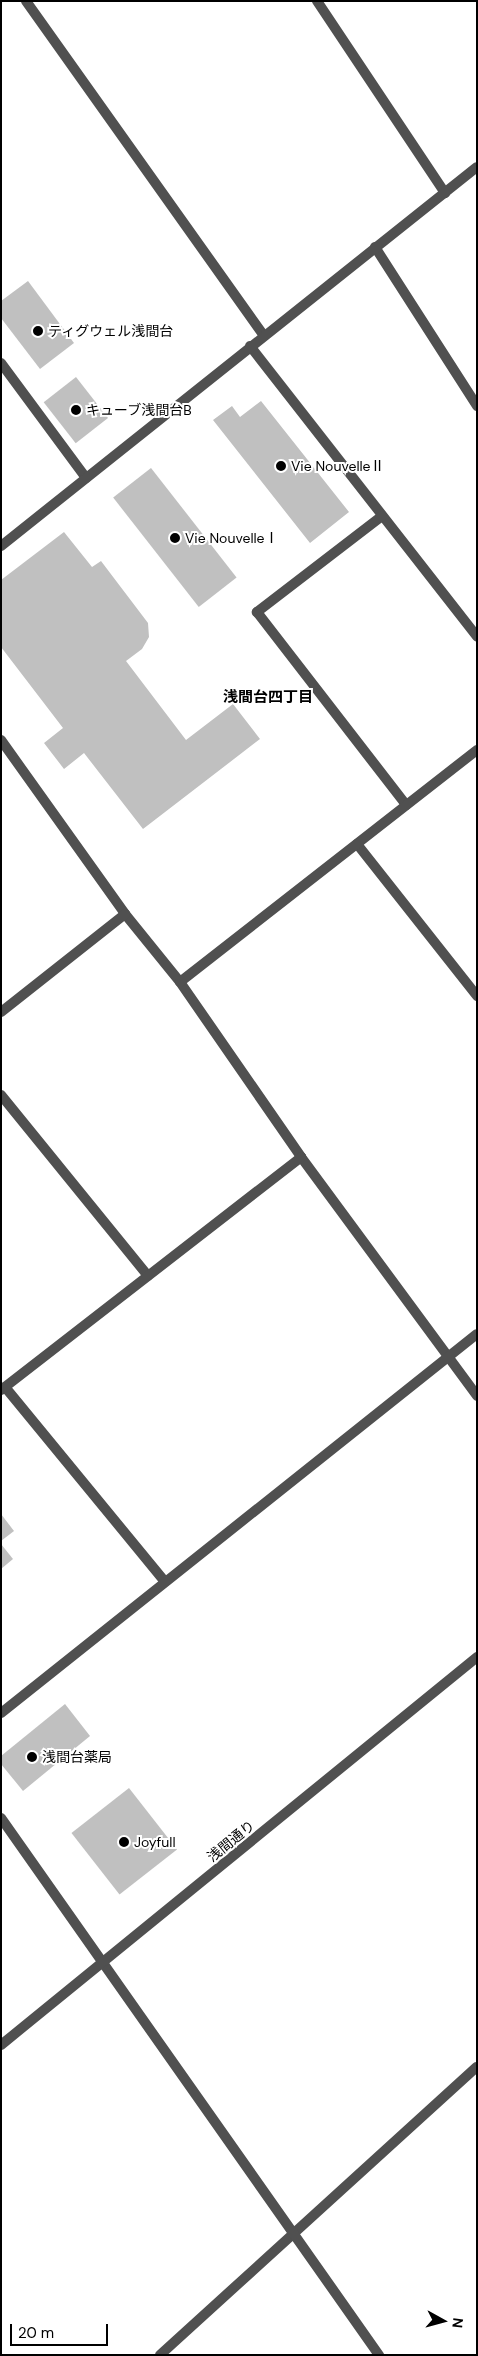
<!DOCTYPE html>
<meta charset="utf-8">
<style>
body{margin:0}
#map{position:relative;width:478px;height:2356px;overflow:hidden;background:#fff;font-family:"DM Sans","Noto Sans JP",sans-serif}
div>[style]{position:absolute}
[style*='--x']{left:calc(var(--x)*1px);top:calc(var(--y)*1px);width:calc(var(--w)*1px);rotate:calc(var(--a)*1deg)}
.building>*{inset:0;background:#c0c0c0;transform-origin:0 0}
.minor>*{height:10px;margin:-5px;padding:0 5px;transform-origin:5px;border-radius:5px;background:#505050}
.tertiary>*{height:10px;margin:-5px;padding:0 5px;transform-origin:5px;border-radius:5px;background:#505050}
.dots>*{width:14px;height:14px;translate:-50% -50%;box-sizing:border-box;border:2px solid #fff;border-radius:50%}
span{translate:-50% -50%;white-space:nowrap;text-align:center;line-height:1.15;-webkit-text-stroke:4px #fff;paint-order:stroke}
.poi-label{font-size:14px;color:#000}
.left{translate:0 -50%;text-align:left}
.street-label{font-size:14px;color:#000}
.neighbourhood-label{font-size:15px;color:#000;font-weight:700}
.frame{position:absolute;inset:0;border:2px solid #000;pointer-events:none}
.north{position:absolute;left:418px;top:2296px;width:50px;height:50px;-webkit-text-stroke:4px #fff;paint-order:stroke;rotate:97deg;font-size:14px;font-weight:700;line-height:20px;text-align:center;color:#000}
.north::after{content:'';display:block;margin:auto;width:18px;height:22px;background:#000;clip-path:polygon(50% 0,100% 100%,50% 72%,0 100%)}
.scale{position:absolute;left:10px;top:2324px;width:98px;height:22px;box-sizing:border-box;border:2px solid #000;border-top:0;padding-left:6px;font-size:15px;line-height:18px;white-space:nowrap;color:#000;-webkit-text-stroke:4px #fff;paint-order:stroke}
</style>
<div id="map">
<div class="building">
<i style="clip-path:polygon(28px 281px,74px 343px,40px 369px,1px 318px,1px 301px)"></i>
<i style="left:76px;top:377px;width:52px;height:41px;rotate:52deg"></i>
<i style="clip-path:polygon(261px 401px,349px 512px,310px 543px,213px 420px,232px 406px,240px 417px)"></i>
<i style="left:151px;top:468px;width:139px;height:48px;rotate:52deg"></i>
<i style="clip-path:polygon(64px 532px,92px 567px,101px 561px,148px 623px,149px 637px,142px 649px,126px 661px,186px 740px,233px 704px,260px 739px,143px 829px,84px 753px,64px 769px,44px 743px,63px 728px,1px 647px,1px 580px)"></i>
<i style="clip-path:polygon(1px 1514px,14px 1531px,1px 1541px)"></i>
<i style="clip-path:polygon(1px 1544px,13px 1559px,1px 1569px)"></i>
<i style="clip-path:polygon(65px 1704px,90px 1736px,23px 1791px,1px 1764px,1px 1756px)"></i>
<i style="left:129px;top:1788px;width:78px;height:73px;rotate:52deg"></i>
</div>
<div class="minor">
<i style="--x:26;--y:1;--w:410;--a:54.6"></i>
<i style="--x:317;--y:1;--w:231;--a:56.3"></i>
<i style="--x:375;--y:247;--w:189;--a:57.3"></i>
<i style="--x:250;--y:346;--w:369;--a:52"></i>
<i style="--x:1;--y:363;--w:143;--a:53.5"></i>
<i style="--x:382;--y:516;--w:158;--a:142.5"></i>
<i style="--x:257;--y:612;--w:244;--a:52.3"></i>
<i style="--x:1;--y:546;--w:608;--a:-38.53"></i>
<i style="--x:1;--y:740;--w:214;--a:54.5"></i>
<i style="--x:125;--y:914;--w:87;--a:51"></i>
<i style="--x:180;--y:982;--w:213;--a:55.3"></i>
<i style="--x:301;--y:1157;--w:297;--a:53.6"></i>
<i style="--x:357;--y:844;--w:194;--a:51.7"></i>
<i style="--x:180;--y:982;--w:377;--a:-38"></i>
<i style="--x:1;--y:1012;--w:158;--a:-38.3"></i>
<i style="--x:1;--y:1095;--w:233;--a:50.9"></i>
<i style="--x:5;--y:1387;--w:252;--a:50.6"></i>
<i style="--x:1;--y:1390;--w:380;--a:-37.8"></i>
<i style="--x:1;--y:1713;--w:608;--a:-38.53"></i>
<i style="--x:160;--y:2355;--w:428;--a:-42.3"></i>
</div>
<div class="tertiary">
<i style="--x:1;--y:1818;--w:657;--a:54.86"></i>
<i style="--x:1;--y:2045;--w:614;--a:-39.18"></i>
</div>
<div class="dots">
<i style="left:38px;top:331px;background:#000"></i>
<i style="left:76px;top:410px;background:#000"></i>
<i style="left:281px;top:466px;background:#000"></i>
<i style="left:175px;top:538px;background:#000"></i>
<i style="left:32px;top:1757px;background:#000"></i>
<i style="left:124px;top:1842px;background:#000"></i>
</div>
<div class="poi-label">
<span class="left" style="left:48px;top:331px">ティグウェル浅間台</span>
<span class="left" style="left:86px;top:410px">キューブ浅間台B</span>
<span class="left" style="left:291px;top:466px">Vie NouvelleⅡ</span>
<span class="left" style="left:185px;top:538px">Vie NouvelleⅠ</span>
<span class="left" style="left:42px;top:1757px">浅間台薬局</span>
<span class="left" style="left:134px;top:1842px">Joyfull</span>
</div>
<div class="street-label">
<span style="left:231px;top:1841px;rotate:-39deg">浅間通り</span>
</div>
<div class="neighbourhood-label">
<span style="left:268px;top:698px">浅間台四丁目</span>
</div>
<div class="frame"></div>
<div class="north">N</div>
<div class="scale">20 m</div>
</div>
